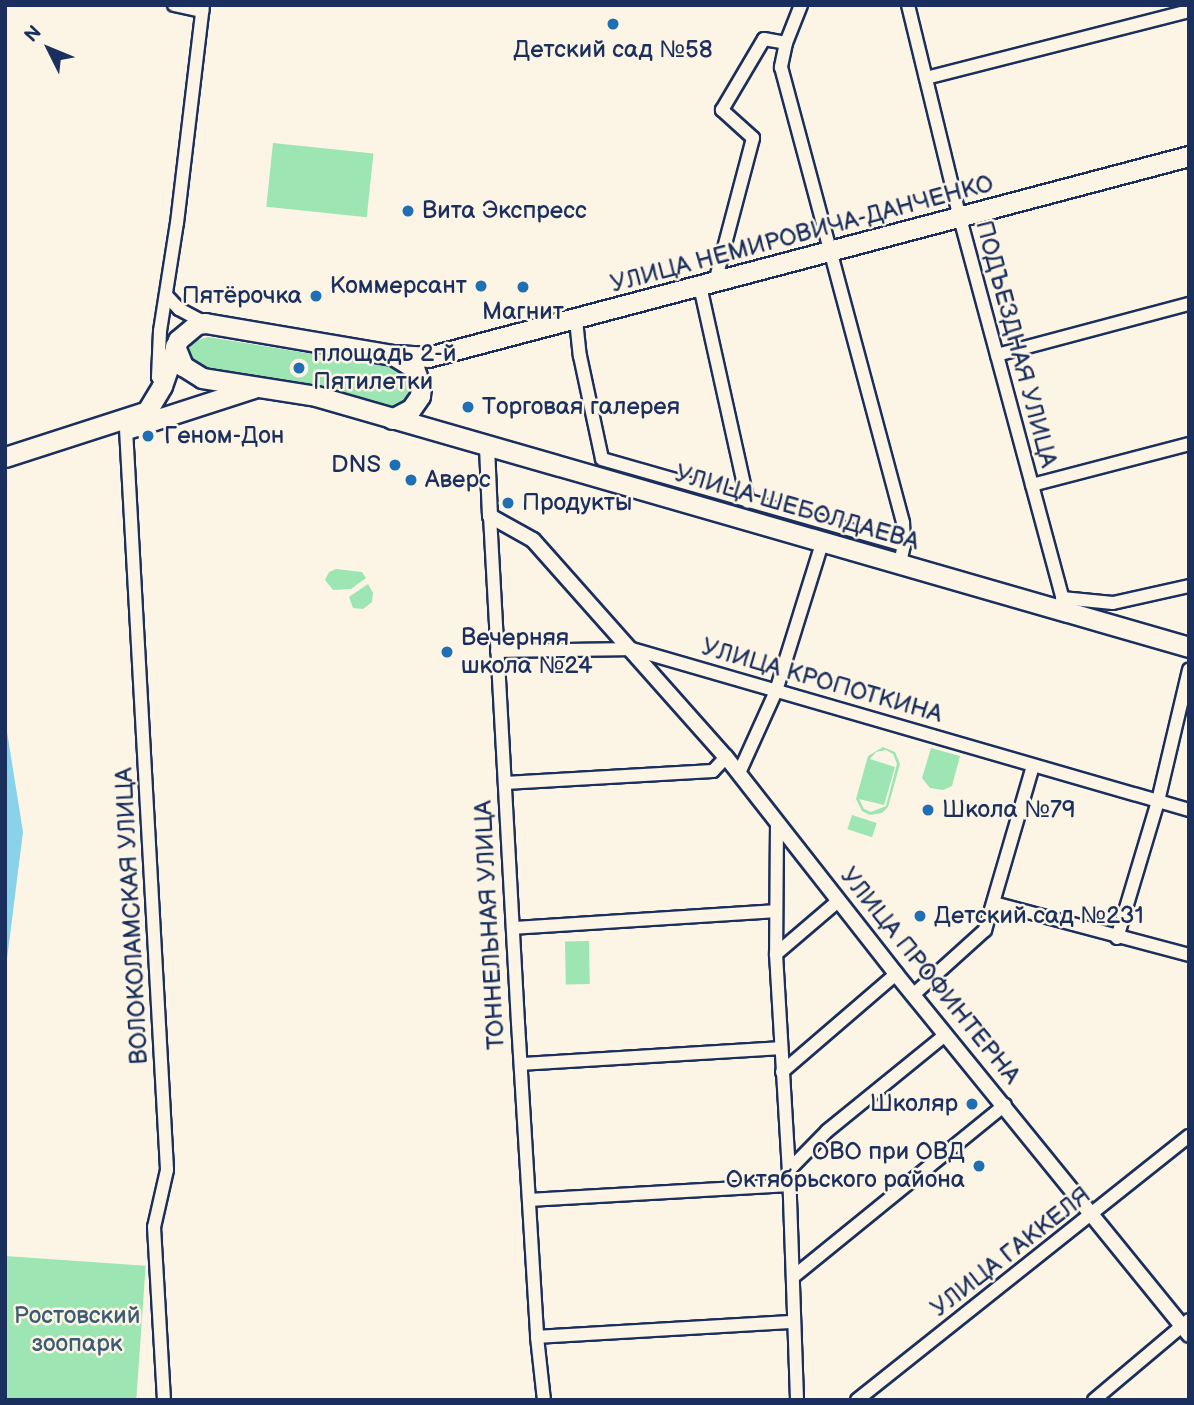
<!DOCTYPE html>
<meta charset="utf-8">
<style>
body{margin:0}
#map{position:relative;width:1194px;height:1405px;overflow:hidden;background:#fcf5e5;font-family:"Balsamiq Sans",sans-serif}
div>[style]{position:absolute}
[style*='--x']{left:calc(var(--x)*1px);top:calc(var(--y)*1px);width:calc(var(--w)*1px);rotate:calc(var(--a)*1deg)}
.green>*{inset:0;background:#9de5b3;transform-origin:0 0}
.water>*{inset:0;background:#89d3ea}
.roads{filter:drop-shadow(2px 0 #1b2f5e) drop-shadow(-2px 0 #1b2f5e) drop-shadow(0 2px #1b2f5e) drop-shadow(0 -2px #1b2f5e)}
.minor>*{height:12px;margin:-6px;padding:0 6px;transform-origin:6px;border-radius:6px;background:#fcf5e5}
.tertiary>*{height:14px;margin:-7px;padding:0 7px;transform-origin:7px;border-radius:7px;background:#fcf5e5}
.primary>*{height:19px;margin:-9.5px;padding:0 9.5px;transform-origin:9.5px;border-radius:9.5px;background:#fcf5e5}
.dots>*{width:19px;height:19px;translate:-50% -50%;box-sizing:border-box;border:4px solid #fcf5e5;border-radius:50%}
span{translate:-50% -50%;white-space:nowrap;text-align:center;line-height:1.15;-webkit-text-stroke:5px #fcf5e5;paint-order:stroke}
.poi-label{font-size:24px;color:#1b2f5e}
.left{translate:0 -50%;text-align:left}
.right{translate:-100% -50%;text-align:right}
.street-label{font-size:24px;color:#1b2f5e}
.park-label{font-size:24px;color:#3c5c73}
.frame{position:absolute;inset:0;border:7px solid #1b2f5e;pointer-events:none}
.north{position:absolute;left:14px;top:14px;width:70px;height:70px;-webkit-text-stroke:5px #fcf5e5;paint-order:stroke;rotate:313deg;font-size:19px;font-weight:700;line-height:28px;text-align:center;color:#1b2f5e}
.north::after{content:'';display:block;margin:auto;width:24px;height:32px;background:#1b2f5e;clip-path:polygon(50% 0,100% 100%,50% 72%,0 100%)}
</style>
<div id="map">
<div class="green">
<i style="left:273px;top:143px;width:101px;height:64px;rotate:6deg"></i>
<i style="clip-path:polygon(208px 337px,398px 368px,410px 378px,412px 391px,404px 405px,392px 409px,204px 372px,192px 363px,188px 350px,195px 341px)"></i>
<i style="clip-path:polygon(336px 569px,362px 572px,366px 578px,351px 589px,333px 590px,325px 580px,329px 572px)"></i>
<i style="clip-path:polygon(368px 584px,373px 593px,372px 602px,363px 609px,353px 608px,349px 597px)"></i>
<i style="clip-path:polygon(evenodd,883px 747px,895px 752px,900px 764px,888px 807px,882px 813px,870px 815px,862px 811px,856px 799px,868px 756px,883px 747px,886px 750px,893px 754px,897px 764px,886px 806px,871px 812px,864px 809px,859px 799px,884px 805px,895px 767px,870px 759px,876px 752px,886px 750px)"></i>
<i style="clip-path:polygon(931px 748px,960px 756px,952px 786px,943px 790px,930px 788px,922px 778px)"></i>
<i style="left:852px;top:815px;width:26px;height:15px;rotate:18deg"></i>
<i style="left:589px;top:941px;width:43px;height:24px;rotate:89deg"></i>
<i style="left:5px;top:1256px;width:141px;height:144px;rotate:4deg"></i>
</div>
<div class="water">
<i style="clip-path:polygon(5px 719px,23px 832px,5px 975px)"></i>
</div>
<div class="roads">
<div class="minor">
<i style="--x:174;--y:5;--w:29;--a:12"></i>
<i style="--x:801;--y:5;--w:41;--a:111.5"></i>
<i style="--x:786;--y:43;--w:25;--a:102"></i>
<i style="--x:781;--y:67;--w:472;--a:75"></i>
<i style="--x:903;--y:523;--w:22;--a:87"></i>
<i style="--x:904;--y:545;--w:17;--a:103"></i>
<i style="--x:908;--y:5;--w:219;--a:76.3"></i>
<i style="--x:960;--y:218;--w:407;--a:74.9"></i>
<i style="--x:926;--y:78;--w:271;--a:-14.3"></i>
<i style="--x:715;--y:282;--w:149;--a:-75.2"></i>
<i style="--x:753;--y:138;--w:42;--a:-137.9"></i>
<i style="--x:722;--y:110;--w:82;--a:-59.4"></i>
<i style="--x:764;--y:39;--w:22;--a:10"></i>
<i style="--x:700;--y:286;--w:221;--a:77.5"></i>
<i style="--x:166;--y:295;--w:19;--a:47"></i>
<i style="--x:179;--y:309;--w:30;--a:28"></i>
<i style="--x:576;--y:320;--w:36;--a:84"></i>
<i style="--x:580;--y:356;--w:105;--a:77.9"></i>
<i style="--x:602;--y:459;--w:314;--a:15.9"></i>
<i style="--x:997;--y:355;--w:199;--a:-14.9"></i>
<i style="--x:161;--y:382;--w:6;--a:-121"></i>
<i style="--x:158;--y:377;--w:46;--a:-87.5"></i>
<i style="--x:160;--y:331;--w:109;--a:-81.1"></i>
<i style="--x:177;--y:223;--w:220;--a:-83.2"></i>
<i style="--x:126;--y:429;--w:742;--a:86.83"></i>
<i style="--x:167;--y:1170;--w:58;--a:102.8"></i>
<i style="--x:154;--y:1227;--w:173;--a:86.7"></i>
<i style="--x:1032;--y:485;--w:162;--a:-14.6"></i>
<i style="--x:490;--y:516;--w:508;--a:86.84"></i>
<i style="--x:518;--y:1023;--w:315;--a:86.5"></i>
<i style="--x:537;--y:1337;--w:63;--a:83.7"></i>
<i style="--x:1062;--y:598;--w:51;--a:5.6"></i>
<i style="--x:1113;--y:603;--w:78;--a:-12.6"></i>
<i style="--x:497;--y:651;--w:135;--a:-0.8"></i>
<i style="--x:632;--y:649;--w:580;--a:16.12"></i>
<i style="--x:739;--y:773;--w:90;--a:-65.7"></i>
<i style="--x:776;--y:691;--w:158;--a:-72.7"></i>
<i style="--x:505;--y:783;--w:208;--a:-3.3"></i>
<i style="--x:713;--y:771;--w:19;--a:-47"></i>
<i style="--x:777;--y:822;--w:132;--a:90.4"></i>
<i style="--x:776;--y:954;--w:216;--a:86.6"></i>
<i style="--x:789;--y:1170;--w:230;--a:88"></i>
<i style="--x:994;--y:903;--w:202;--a:14.9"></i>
<i style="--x:513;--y:928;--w:263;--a:-3.7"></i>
<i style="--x:1117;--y:938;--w:143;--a:-73.3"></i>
<i style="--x:1158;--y:801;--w:135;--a:-76.7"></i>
<i style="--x:776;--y:954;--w:82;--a:-40.5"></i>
<i style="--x:913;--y:995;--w:97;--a:-42.1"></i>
<i style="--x:985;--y:930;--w:171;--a:-73.7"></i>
<i style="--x:521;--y:1064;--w:260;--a:-3.5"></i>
<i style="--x:782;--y:1072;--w:150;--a:-40.7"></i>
<i style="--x:789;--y:1170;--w:54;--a:-45.7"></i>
<i style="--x:827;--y:1131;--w:152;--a:-39.1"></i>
<i style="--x:530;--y:1200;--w:259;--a:-3.3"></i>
<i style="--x:793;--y:1277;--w:273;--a:-39.1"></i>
<i style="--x:537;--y:1337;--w:256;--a:-3.4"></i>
<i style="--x:857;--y:1400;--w:424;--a:-38.5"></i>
<i style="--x:1094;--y:1400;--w:124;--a:-40.1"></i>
</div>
<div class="tertiary">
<i style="--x:487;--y:447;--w:69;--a:87.5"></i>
<i style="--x:490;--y:516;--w:49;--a:29.2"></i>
<i style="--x:533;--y:540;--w:290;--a:48.4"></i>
<i style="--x:726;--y:757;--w:276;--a:51.9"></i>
<i style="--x:896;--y:974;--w:465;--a:50.9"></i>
</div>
<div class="primary">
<i style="--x:175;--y:346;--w:22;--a:68"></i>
<i style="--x:183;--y:366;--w:22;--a:32"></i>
<i style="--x:202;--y:378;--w:115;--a:9"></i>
<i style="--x:316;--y:396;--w:908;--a:16.04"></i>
<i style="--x:392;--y:419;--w:21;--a:-28"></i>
<i style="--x:411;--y:409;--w:16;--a:-55"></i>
<i style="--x:420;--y:396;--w:9;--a:-84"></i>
<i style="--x:421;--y:387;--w:20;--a:-110"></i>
<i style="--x:414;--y:368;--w:22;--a:-148"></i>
<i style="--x:130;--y:428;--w:130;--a:-17.9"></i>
<i style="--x:5;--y:457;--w:149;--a:-17.9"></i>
<i style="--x:147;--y:411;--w:29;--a:-59"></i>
<i style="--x:162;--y:386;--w:49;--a:-70.8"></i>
<i style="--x:178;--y:340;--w:25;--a:-40"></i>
<i style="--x:197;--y:324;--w:8;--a:-7"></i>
<i style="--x:205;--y:323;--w:191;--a:9.7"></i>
<i style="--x:393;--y:355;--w:35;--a:3"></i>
<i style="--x:428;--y:357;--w:787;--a:-14.8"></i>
</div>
</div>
<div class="dots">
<i style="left:613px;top:24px;background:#1f6fb2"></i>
<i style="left:408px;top:211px;background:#1f6fb2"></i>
<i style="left:481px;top:286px;background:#1f6fb2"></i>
<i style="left:523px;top:287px;background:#1f6fb2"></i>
<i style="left:316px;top:296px;background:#1f6fb2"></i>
<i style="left:299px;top:368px;background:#1f6fb2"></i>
<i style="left:468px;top:407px;background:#1f6fb2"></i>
<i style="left:148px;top:436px;background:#1f6fb2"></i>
<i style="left:395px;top:465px;background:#1f6fb2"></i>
<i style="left:411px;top:480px;background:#1f6fb2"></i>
<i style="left:508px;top:503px;background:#1f6fb2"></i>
<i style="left:447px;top:652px;background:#1f6fb2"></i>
<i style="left:928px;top:810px;background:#1f6fb2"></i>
<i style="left:920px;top:916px;background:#1f6fb2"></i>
<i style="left:972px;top:1104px;background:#1f6fb2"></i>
<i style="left:979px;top:1166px;background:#1f6fb2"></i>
</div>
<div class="poi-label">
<span style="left:613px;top:50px">Детский сад №58</span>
<span class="left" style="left:422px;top:211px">Вита Экспресс</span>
<span class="right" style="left:467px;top:286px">Коммерсант</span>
<span class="right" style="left:302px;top:296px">Пятёрочка</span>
<span style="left:523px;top:312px">Магнит</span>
<span class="left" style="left:313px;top:368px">площадь 2-й<br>Пятилетки</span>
<span class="left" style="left:482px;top:407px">Торговая галерея</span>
<span class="left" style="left:164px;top:436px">Геном-Дон</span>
<span class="right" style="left:381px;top:465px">DNS</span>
<span class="left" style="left:425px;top:480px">Аверс</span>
<span class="left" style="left:522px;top:503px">Продукты</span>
<span class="left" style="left:461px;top:652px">Вечерняя<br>школа №24</span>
<span class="left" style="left:942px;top:810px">Школа №79</span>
<span class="left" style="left:934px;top:916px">Детский сад №231</span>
<span class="right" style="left:958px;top:1104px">Школяр</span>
<span class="right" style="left:965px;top:1166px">ОВО при ОВД<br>Октябрьского района</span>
</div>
<div class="street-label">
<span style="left:802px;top:234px;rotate:-15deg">УЛИЦА НЕМИРОВИЧА-ДАНЧЕНКО</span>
<span style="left:1016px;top:344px;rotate:75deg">ПОДЪЕЗДНАЯ УЛИЦА</span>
<span style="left:797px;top:508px;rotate:16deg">УЛИЦА ШЕБОЛДАЕВА</span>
<span style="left:822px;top:681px;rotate:16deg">УЛИЦА КРОПОТКИНА</span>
<span style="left:132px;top:916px;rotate:-93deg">ВОЛОКОЛАМСКАЯ УЛИЦА</span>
<span style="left:490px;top:925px;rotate:-93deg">ТОННЕЛЬНАЯ УЛИЦА</span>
<span style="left:930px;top:976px;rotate:51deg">УЛИЦА ПРОФИНТЕРНА</span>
<span style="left:1011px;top:1252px;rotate:-38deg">УЛИЦА ГАККЕЛЯ</span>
</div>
<div class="park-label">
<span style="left:77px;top:1330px">Ростовский<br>зоопарк</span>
</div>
<div class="frame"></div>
<div class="north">N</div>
</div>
